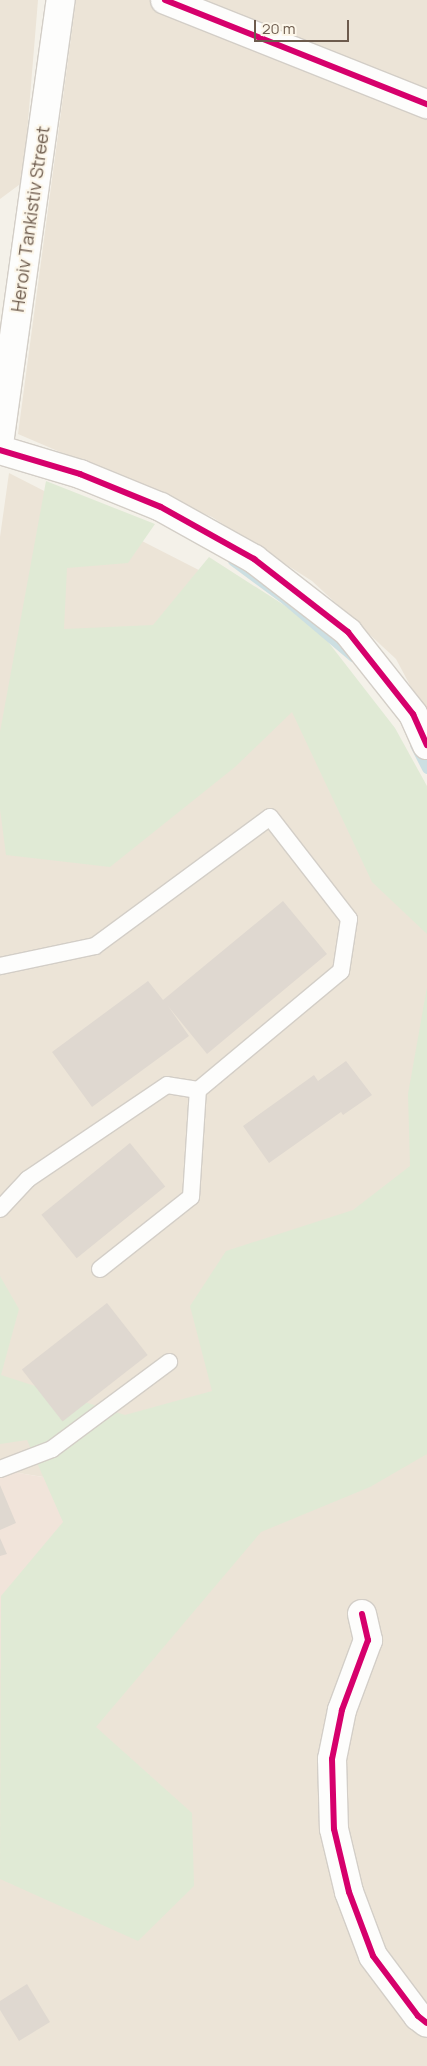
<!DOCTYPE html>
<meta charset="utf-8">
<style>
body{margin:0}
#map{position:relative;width:427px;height:2066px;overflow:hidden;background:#f4f1e9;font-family:Manrope,sans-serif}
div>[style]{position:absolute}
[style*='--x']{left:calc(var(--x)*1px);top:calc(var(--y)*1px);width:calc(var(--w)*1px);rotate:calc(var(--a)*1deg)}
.residential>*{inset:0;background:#ece4d7}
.commercial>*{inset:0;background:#f1e4da}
.green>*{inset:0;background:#e0ead5}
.stream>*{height:10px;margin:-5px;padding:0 5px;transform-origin:5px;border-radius:5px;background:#ccdfe2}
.building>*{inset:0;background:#dfd8d0;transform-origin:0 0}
.roads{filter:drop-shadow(1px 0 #d3cec7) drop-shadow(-1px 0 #d3cec7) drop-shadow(0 1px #d3cec7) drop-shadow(0 -1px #d3cec7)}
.service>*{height:16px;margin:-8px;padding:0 8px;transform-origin:8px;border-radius:8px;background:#fdfdfc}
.minor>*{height:28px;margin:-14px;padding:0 14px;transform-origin:14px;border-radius:14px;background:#fdfdfc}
.secondary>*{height:28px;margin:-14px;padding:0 14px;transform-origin:14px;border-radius:14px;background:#fdfdfc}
.cycleway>*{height:6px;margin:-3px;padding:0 3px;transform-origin:3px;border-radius:3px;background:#d6006c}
span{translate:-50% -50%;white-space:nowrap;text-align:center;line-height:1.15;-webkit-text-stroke:4px #fcf6e9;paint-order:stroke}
.street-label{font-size:18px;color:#6d5b4d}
.scale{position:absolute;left:254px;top:20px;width:95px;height:22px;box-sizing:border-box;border:2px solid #6d5b4d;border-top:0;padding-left:6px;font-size:15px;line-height:18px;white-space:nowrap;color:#6d5b4d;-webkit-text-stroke:4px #fcf6e9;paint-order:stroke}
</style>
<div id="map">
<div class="residential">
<i style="clip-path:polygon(0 0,38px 0,23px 182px,0 199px)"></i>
<i style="clip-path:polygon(76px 0,427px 0,427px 717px,396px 659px,312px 581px,212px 517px,18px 434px)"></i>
<i style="clip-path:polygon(9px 473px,232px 587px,427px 851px,427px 2066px,0 2066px,0 1669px,254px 1511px,0 1470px,0 537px)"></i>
</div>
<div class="commercial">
<i style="clip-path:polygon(0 1470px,79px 1483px,27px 1675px,0 1669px)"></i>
</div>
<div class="green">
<i style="clip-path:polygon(46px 481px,155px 524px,128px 563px,67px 568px,64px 629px,153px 625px,209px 557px,315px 625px,395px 728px,427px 786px,427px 934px,372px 882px,292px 712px,235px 767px,110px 867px,6px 855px,0 809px,0 732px)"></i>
<i style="clip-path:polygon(427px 987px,427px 1454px,370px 1487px,261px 1532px,96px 1727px,192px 1813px,194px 1886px,138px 1941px,0 1879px,1px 1596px,63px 1522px,27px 1440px,0 1444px,0 1276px,19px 1309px,1px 1375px,125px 1415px,212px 1391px,190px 1306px,226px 1251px,353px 1210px,410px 1166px,408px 1094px)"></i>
</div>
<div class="stream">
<i style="--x:233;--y:561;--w:67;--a:36.5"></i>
<i style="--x:287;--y:601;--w:87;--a:40.3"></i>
<i style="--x:415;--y:745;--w:27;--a:63"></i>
</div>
<div class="building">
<i style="clip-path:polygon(283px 901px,327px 954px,207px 1054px,168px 1006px,189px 1036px,92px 1107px,52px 1052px,148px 981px,163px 1000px)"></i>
<i style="clip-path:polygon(346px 1061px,372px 1095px,343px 1115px,341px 1112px,269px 1163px,243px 1126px,314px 1075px,318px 1081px)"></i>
<i style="left:130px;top:1143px;width:56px;height:114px;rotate:51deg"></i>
<i style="left:107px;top:1303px;width:66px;height:108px;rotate:52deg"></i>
<i style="clip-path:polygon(0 1485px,16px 1523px,0 1530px)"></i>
<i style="clip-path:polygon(0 1538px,7px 1554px,0 1556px)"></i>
<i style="clip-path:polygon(27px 1984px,50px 2022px,19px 2041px,0 2010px,0 2001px)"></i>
</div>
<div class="roads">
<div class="service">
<i style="--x:0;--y:966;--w:97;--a:-11.9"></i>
<i style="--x:95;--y:946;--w:217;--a:-36.4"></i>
<i style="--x:270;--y:817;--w:129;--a:52.2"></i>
<i style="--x:349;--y:919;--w:53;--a:98.7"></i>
<i style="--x:341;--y:971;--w:186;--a:140.2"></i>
<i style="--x:198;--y:1090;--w:31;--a:-171"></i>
<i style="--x:167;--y:1085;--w:168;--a:145.9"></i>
<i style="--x:28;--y:1179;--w:41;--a:133"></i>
<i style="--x:100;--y:1269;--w:116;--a:-38.4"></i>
<i style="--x:191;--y:1197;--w:107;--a:-86.3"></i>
<i style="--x:0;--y:1469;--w:56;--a:-21"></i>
<i style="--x:52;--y:1449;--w:146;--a:-36.6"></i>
</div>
<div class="minor">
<i style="--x:165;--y:0;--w:282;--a:21.7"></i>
<i style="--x:0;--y:450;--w:84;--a:16.7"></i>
<i style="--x:80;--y:474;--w:87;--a:22.2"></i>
<i style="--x:161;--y:507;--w:107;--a:29.2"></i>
<i style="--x:254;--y:559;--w:119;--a:37.8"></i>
<i style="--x:348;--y:632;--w:105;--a:51.6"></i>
<i style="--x:413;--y:714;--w:34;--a:66"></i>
<i style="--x:362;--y:1614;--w:27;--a:77"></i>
<i style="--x:368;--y:1640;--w:75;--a:110.4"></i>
<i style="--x:342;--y:1710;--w:50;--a:101.5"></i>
<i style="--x:332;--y:1759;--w:70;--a:88.4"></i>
<i style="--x:334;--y:1829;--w:65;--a:76.6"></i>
<i style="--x:349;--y:1892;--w:68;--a:69.4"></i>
<i style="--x:373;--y:1956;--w:75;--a:53.1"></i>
<i style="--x:418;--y:2016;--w:11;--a:38"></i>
</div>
<div class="secondary">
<i style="--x:0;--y:437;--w:441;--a:-82.1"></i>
</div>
</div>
<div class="cycleway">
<i style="--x:165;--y:0;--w:282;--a:21.7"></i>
<i style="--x:0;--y:450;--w:84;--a:16.7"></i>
<i style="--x:80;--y:474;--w:87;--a:22.2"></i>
<i style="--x:161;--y:507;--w:107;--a:29.2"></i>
<i style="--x:254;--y:559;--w:119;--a:37.8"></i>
<i style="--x:348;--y:632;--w:105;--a:51.6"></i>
<i style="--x:413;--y:714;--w:34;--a:66"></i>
<i style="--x:362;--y:1614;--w:27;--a:77"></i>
<i style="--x:368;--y:1640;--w:75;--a:110.4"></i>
<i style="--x:342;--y:1710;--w:50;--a:101.5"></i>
<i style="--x:332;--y:1759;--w:70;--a:88.4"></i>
<i style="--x:334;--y:1829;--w:65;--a:76.6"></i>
<i style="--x:349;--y:1892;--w:68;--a:69.4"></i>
<i style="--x:373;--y:1956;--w:75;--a:53.1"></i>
<i style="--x:418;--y:2016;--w:11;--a:38"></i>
</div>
<div class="street-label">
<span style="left:30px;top:219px;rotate:-82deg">Heroiv Тankistiv Street</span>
</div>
<div class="scale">20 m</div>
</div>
